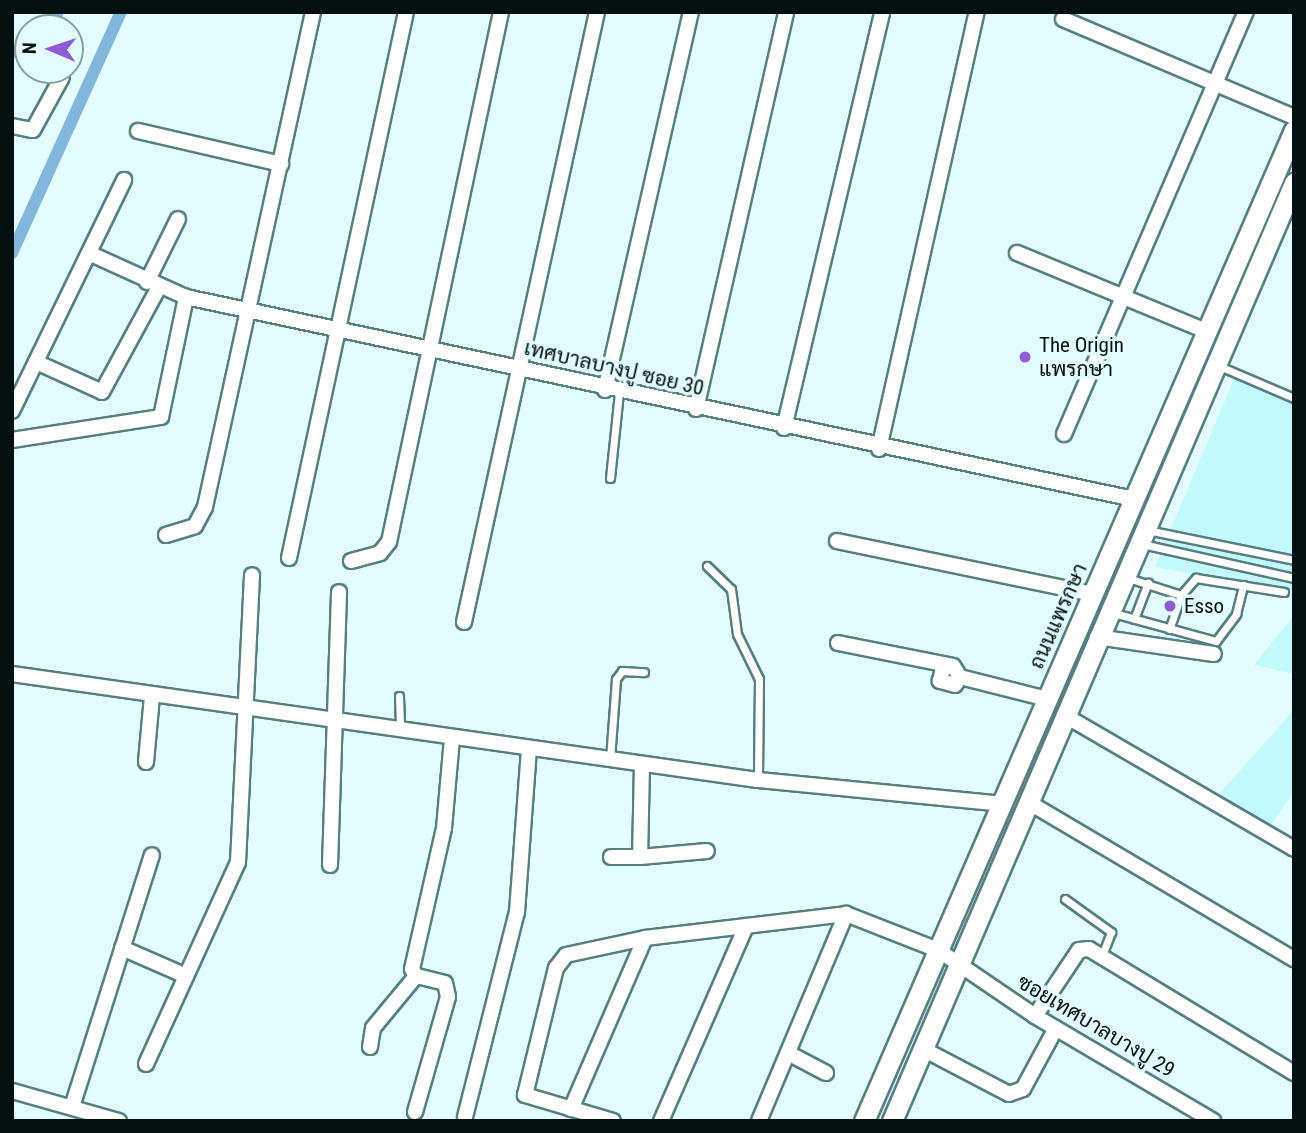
<!DOCTYPE html>
<meta charset="utf-8">
<style>
body{margin:0}
#map{position:relative;width:1306px;height:1133px;overflow:hidden;background:#e3fcfd;font-family:"Roboto Condensed",Sarabun,sans-serif}
div>[style]{position:absolute}
[style*='--x']{left:calc(var(--x)*1px);top:calc(var(--y)*1px);width:calc(var(--w)*1px);rotate:calc(var(--a)*1deg)}
.built>*{inset:0;background:#c4f9fc}
.canal>*{height:12px;margin:-6px;padding:0 6px;transform-origin:6px;border-radius:6px;background:#83b6dc}
.roads{filter:drop-shadow(2px 0 #577e80) drop-shadow(-2px 0 #577e80) drop-shadow(0 2px #577e80) drop-shadow(0 -2px #577e80)}
.service>*{height:7px;margin:-3.5px;padding:0 3.5px;transform-origin:3.5px;border-radius:3.5px;background:#fff}
.minor>*{height:14px;margin:-7px;padding:0 7px;transform-origin:7px;border-radius:7px;background:#fff}
.secondary>*{height:19px;margin:-9.5px;padding:0 9.5px;transform-origin:9.5px;border-radius:9.5px;background:#fff}
.dots>*{width:19px;height:19px;translate:-50% -50%;box-sizing:border-box;border:4px solid #e3fcfd;border-radius:50%}
span{translate:-50% -50%;white-space:nowrap;text-align:center;line-height:1.15;-webkit-text-stroke:7px #e3fcfd;paint-order:stroke}
.poi-label{font-size:21px;color:#031011}
.left{translate:0 -50%;text-align:left}
.street-label{font-size:21px;color:#031011}
.frame{position:absolute;inset:0;border:14px solid #031011;pointer-events:none}
.north{position:absolute;left:14px;top:14px;width:70px;height:70px;box-sizing:border-box;background:#e3fcfd;border:2px solid #899e9f;border-radius:50%;rotate:272deg;font-size:19px;font-weight:700;line-height:28px;text-align:center;color:#031011}
.north::after{content:'';display:block;margin:auto;width:24px;height:32px;background:#8f5cd4;clip-path:polygon(50% 0,100% 100%,50% 72%,0 100%)}
</style>
<div id="map">
<div class="built">
<i style="clip-path:polygon(1236px 374px,1294px 396px,1294px 593px,1155px 567px)"></i>
<i style="clip-path:polygon(1294px 615px,1294px 674px,1254px 665px)"></i>
<i style="clip-path:polygon(1294px 710px,1294px 791px,1271px 825px,1219px 794px)"></i>
</div>
<div class="canal">
<i style="--x:56;--y:28;--w:16;--a:-86"></i>
<i style="--x:12;--y:52;--w:16;--a:-11"></i>
<i style="--x:12;--y:253;--w:265;--a:-65.7"></i>
</div>
<div class="roads">
<div class="service">
<i style="--x:1217;--y:365;--w:84;--a:23.2"></i>
<i style="--x:610;--y:478;--w:85;--a:-84"></i>
<i style="--x:1147;--y:530;--w:150;--a:11.5"></i>
<i style="--x:1142;--y:544;--w:156;--a:12.6"></i>
<i style="--x:707;--y:566;--w:33;--a:44"></i>
<i style="--x:731;--y:589;--w:45;--a:82.4"></i>
<i style="--x:737;--y:634;--w:50;--a:63.9"></i>
<i style="--x:759;--y:679;--w:101;--a:90.6"></i>
<i style="--x:1128;--y:578;--w:56;--a:17.8"></i>
<i style="--x:1181;--y:595;--w:36;--a:109"></i>
<i style="--x:1181;--y:595;--w:23;--a:-49"></i>
<i style="--x:1196;--y:578;--w:89;--a:9"></i>
<i style="--x:1110;--y:612;--w:110;--a:15.3"></i>
<i style="--x:1216;--y:641;--w:34;--a:-53"></i>
<i style="--x:1236;--y:614;--w:30;--a:-76"></i>
<i style="--x:1134;--y:619;--w:39;--a:-69"></i>
<i style="--x:399;--y:696;--w:34;--a:88"></i>
<i style="--x:610;--y:759;--w:80;--a:-85.7"></i>
<i style="--x:616;--y:679;--w:10;--a:-53"></i>
<i style="--x:622;--y:671;--w:22;--a:3"></i>
<i style="--x:1065;--y:899;--w:57;--a:35.7"></i>
<i style="--x:1111;--y:932;--w:26;--a:111"></i>
</div>
<div class="minor">
<i style="--x:1063;--y:19;--w:251;--a:23"></i>
<i style="--x:12;--y:126;--w:21;--a:11"></i>
<i style="--x:33;--y:130;--w:60;--a:-61.3"></i>
<i style="--x:138;--y:131;--w:147;--a:13"></i>
<i style="--x:1017;--y:253;--w:204;--a:22.4"></i>
<i style="--x:91;--y:254;--w:104;--a:24.4"></i>
<i style="--x:186;--y:297;--w:969;--a:12.03"></i>
<i style="--x:147;--y:282;--w:70;--a:-63.8"></i>
<i style="--x:36;--y:362;--w:72;--a:24.4"></i>
<i style="--x:102;--y:392;--w:119;--a:-61.5"></i>
<i style="--x:605;--y:390;--w:388;--a:-77.2"></i>
<i style="--x:696;--y:409;--w:407;--a:-77.2"></i>
<i style="--x:12;--y:411;--w:257;--a:-64.1"></i>
<i style="--x:784;--y:428;--w:427;--a:-76.7"></i>
<i style="--x:1064;--y:434;--w:460;--a:-66.7"></i>
<i style="--x:12;--y:440;--w:151;--a:-8.8"></i>
<i style="--x:161;--y:417;--w:123;--a:-78.2"></i>
<i style="--x:879;--y:449;--w:448;--a:-77.4"></i>
<i style="--x:166;--y:535;--w:30;--a:-17"></i>
<i style="--x:195;--y:526;--w:21;--a:-62"></i>
<i style="--x:205;--y:507;--w:507;--a:-77.69"></i>
<i style="--x:837;--y:541;--w:261;--a:11.7"></i>
<i style="--x:289;--y:558;--w:558;--a:-77.91"></i>
<i style="--x:351;--y:561;--w:30;--a:-15"></i>
<i style="--x:380;--y:553;--w:14;--a:-51"></i>
<i style="--x:389;--y:542;--w:542;--a:-78.07"></i>
<i style="--x:464;--y:622;--w:624;--a:-77.7"></i>
<i style="--x:1097;--y:637;--w:118;--a:8.3"></i>
<i style="--x:838;--y:643;--w:117;--a:11.3"></i>
<i style="--x:953;--y:666;--w:13;--a:58"></i>
<i style="--x:960;--y:677;--w:9;--a:122"></i>
<i style="--x:955;--y:685;--w:16;--a:-165"></i>
<i style="--x:940;--y:681;--w:13;--a:-77"></i>
<i style="--x:12;--y:674;--w:753;--a:8.09"></i>
<i style="--x:758;--y:780;--w:245;--a:5.6"></i>
<i style="--x:960;--y:677;--w:90;--a:14.2"></i>
<i style="--x:1064;--y:715;--w:266;--a:30.2"></i>
<i style="--x:146;--y:762;--w:66;--a:-84.8"></i>
<i style="--x:642;--y:764;--w:93;--a:91.2"></i>
<i style="--x:640;--y:857;--w:67;--a:-5.1"></i>
<i style="--x:1028;--y:802;--w:309;--a:30.6"></i>
<i style="--x:611;--y:857;--w:29;--a:0"></i>
<i style="--x:330;--y:865;--w:273;--a:-88.1"></i>
<i style="--x:122;--y:948;--w:70;--a:23.6"></i>
<i style="--x:1035;--y:1016;--w:79;--a:-56.3"></i>
<i style="--x:1079;--y:950;--w:10;--a:-6"></i>
<i style="--x:1089;--y:949;--w:240;--a:31.2"></i>
<i style="--x:370;--y:1047;--w:19;--a:-81"></i>
<i style="--x:373;--y:1028;--w:67;--a:-50.4"></i>
<i style="--x:923;--y:1049;--w:97;--a:27.6"></i>
<i style="--x:1009;--y:1094;--w:15;--a:-20"></i>
<i style="--x:1023;--y:1089;--w:69;--a:-61.6"></i>
<i style="--x:788;--y:1053;--w:43;--a:27.8"></i>
<i style="--x:146;--y:1064;--w:222;--a:-65.5"></i>
<i style="--x:238;--y:862;--w:287;--a:-87.2"></i>
<i style="--x:12;--y:1091;--w:111;--a:15.7"></i>
<i style="--x:72;--y:1107;--w:264;--a:-72.4"></i>
<i style="--x:571;--y:1109;--w:186;--a:-66.6"></i>
<i style="--x:415;--y:1112;--w:120;--a:-74"></i>
<i style="--x:448;--y:997;--w:14;--a:-102"></i>
<i style="--x:445;--y:983;--w:30;--a:-166"></i>
<i style="--x:416;--y:976;--w:8;--a:-120"></i>
<i style="--x:412;--y:969;--w:145;--a:-77.2"></i>
<i style="--x:444;--y:828;--w:90;--a:-84.9"></i>
<i style="--x:465;--y:1117;--w:211;--a:-75.8"></i>
<i style="--x:517;--y:912;--w:162;--a:-85.8"></i>
<i style="--x:613;--y:1121;--w:92;--a:-163.5"></i>
<i style="--x:525;--y:1095;--w:131;--a:-76.3"></i>
<i style="--x:556;--y:968;--w:16;--a:-52"></i>
<i style="--x:566;--y:955;--w:81;--a:-12.1"></i>
<i style="--x:645;--y:938;--w:202;--a:-6.8"></i>
<i style="--x:846;--y:914;--w:99;--a:21.4"></i>
<i style="--x:938;--y:950;--w:117;--a:34.2"></i>
<i style="--x:1035;--y:1016;--w:207;--a:30.5"></i>
<i style="--x:661;--y:1121;--w:213;--a:-66.4"></i>
<i style="--x:759;--y:1121;--w:225;--a:-67.2"></i>
</div>
<div class="secondary">
<i style="--x:864;--y:1121;--w:1080;--a:-66.54"></i>
<i style="--x:892;--y:1121;--w:1021;--a:-66.8"></i>
</div>
</div>
<div class="dots">
<i style="left:1025px;top:357px;background:#8f5cd4"></i>
<i style="left:1170px;top:606px;background:#8f5cd4"></i>
</div>
<div class="poi-label">
<span class="left" style="left:1039px;top:357px">The Origin<br>แพรกษา</span>
<span class="left" style="left:1184px;top:606px">Esso</span>
</div>
<div class="street-label">
<span style="left:614px;top:368px;rotate:13deg">เทศบาลบางปู ซอย 30</span>
<span style="left:1058px;top:616px;rotate:-66deg">ถนนแพรกษา</span>
<span style="left:1096px;top:1026px;rotate:31deg">ซอยเทศบาลบางปู 29</span>
</div>
<div class="frame"></div>
<div class="north">N</div>
</div>
